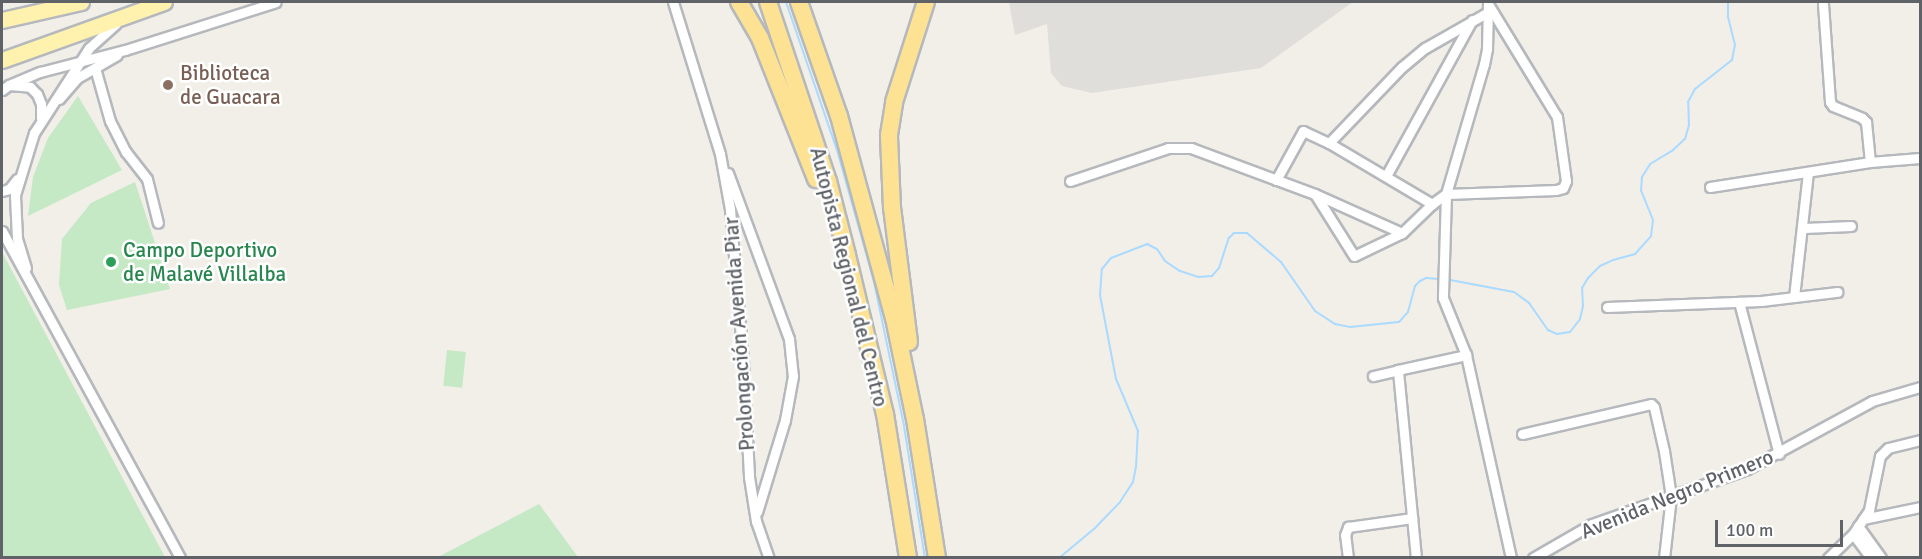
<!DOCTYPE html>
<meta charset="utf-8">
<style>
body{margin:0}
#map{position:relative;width:1922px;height:559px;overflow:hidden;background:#f1efe8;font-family:Signika,sans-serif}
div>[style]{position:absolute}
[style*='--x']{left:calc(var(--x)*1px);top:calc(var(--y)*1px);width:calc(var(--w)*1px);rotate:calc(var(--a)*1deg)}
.industrial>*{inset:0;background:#e0deda}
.green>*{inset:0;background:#c5e8c5;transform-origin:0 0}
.stream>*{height:2px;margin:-1px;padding:0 1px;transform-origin:1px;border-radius:1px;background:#aadaff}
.roads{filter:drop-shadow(2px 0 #b5b8bc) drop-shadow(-2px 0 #b5b8bc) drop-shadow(0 2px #b5b8bc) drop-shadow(0 -2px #b5b8bc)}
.street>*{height:9px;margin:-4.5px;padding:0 4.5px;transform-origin:4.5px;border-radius:4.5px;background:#fff}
.primary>*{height:15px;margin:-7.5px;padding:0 7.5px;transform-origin:7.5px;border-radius:7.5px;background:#fff2af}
.highway>*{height:16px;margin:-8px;padding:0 8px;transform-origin:8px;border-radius:8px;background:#fde293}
.dots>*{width:16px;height:16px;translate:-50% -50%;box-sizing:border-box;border:3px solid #fff;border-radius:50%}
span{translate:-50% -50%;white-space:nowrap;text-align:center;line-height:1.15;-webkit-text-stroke:5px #fff;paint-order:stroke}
.education-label{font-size:21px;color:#785e54}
.left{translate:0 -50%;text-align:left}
.leisure-label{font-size:21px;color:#27864d}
.street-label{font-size:21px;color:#5f6368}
.frame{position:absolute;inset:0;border:3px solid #5f6368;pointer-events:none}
.scale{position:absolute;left:1715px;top:520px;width:128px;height:27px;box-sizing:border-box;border:3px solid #5f6368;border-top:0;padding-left:8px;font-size:18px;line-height:21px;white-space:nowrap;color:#5f6368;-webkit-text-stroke:4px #fff;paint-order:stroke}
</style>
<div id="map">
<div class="industrial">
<i style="clip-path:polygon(1009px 2px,1353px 2px,1261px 68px,1092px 93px,1062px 86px,1051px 73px,1047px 24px,1015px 35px)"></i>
</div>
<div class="green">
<i style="clip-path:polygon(78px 96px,122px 170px,28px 216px,33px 177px,48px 138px)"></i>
<i style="clip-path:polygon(135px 182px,170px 289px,67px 310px,59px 285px,62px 239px,91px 203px)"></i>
<i style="clip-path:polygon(2px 252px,130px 492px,165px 557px,2px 557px)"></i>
<i style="left:447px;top:350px;width:19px;height:36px;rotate:6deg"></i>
<i style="clip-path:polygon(539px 504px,578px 557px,438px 557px)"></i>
</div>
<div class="stream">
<i style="--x:786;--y:2;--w:157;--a:71"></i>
<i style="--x:837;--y:150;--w:137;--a:74.3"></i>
<i style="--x:874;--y:282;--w:147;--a:78.2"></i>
<i style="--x:904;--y:426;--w:134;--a:81"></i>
<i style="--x:1445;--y:279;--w:70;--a:10.7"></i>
<i style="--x:1514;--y:292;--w:19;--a:36"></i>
<i style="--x:1529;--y:303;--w:33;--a:55"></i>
<i style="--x:1548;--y:330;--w:10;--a:24"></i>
<i style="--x:1557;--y:334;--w:13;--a:-9"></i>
<i style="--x:1570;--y:332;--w:16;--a:-52"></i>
<i style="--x:1580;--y:319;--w:13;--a:-77"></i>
<i style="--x:1583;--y:306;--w:18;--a:-93"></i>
<i style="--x:1582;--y:288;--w:12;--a:-59"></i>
<i style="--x:1588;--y:278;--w:17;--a:-45"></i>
<i style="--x:1600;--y:266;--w:14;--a:-25"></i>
<i style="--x:1613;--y:260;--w:23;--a:-15"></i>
<i style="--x:1635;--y:254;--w:24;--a:-48"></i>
<i style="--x:1651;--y:236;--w:16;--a:-83"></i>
<i style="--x:1653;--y:220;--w:31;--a:-112"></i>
<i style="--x:1641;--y:191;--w:14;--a:-86"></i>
<i style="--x:1642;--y:177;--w:15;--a:-58"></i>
<i style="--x:1650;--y:164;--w:27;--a:-31"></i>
<i style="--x:1673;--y:150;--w:16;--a:-43"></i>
<i style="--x:1685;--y:139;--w:15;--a:-74"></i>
<i style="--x:1689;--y:125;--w:23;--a:-92"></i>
<i style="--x:1688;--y:102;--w:15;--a:-62"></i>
<i style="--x:1695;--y:89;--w:47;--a:-38.1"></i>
<i style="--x:1732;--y:60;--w:15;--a:-79"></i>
<i style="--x:1735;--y:45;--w:30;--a:-104"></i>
<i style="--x:1728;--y:16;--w:14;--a:-90"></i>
<i style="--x:1059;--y:558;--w:47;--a:-39.8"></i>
<i style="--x:1095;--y:528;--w:36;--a:-46"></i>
<i style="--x:1120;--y:502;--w:24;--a:-57"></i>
<i style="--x:1133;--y:482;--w:15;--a:-79"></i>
<i style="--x:1136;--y:467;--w:36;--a:-87"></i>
<i style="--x:1138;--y:431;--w:56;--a:-112.9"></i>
<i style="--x:1116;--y:379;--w:86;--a:-100.8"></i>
<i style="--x:1100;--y:295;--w:26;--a:-86"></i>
<i style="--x:1102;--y:269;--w:14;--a:-51"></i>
<i style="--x:1111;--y:258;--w:39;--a:-21"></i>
<i style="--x:1147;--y:244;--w:11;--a:27"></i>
<i style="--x:1157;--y:249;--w:14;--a:56"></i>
<i style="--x:1165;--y:261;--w:18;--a:34"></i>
<i style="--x:1180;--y:271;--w:19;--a:18"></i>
<i style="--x:1198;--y:277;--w:14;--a:-4"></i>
<i style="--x:1212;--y:276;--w:11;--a:-49"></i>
<i style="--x:1219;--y:268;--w:32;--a:-72"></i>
<i style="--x:1229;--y:238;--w:7;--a:-45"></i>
<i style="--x:1234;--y:233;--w:13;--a:0"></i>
<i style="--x:1247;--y:233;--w:45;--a:40.5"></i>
<i style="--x:1281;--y:262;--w:60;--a:55.2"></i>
<i style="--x:1315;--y:311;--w:24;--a:33"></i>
<i style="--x:1335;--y:324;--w:15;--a:11"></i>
<i style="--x:1350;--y:327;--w:49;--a:-5.8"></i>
<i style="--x:1399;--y:322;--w:13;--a:-48"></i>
<i style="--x:1408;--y:312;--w:27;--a:-75"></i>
<i style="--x:1415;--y:286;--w:7;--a:-45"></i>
<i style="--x:1420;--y:281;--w:7;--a:-27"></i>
<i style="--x:1426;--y:278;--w:13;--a:4"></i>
</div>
<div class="roads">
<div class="street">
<i style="--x:673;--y:2;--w:159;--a:72.8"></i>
<i style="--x:720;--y:154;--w:56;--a:79.7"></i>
<i style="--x:730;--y:209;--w:153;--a:85.1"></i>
<i style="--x:743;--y:361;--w:116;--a:87"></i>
<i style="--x:749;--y:477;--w:45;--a:81"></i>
<i style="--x:756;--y:521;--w:39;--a:71"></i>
<i style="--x:1488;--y:2;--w:47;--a:91.2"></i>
<i style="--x:1487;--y:49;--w:15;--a:101"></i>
<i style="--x:1484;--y:64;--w:135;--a:106.3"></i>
<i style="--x:1446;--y:194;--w:104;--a:91.7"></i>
<i style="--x:1443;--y:298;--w:61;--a:68"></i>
<i style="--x:1466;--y:355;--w:208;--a:77.5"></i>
<i style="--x:1823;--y:4;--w:98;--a:85.9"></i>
<i style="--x:1830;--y:102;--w:5;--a:53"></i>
<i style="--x:1833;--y:106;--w:31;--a:22"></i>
<i style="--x:1862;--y:118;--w:6;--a:45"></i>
<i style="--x:1866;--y:122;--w:40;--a:84.3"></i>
<i style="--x:1870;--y:162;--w:50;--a:-4.6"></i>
<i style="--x:95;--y:68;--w:55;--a:74.2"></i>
<i style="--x:110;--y:121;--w:35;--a:63"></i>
<i style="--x:126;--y:152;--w:34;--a:52"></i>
<i style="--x:147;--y:179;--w:45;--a:76"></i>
<i style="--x:9;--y:85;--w:34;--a:-23"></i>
<i style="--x:40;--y:72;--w:88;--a:-14.5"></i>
<i style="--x:125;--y:50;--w:158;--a:-17.6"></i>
<i style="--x:2;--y:90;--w:9;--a:-36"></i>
<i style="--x:9;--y:85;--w:21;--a:5"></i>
<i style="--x:30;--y:87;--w:10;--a:45"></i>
<i style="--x:37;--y:94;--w:11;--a:68"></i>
<i style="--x:41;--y:104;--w:14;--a:90"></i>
<i style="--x:59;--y:99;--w:28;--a:-49"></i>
<i style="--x:77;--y:78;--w:46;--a:-29.9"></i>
<i style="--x:1329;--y:143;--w:120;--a:30.6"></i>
<i style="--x:1432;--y:204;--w:42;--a:136"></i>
<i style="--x:728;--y:173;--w:177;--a:69.8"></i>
<i style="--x:789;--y:339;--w:37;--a:84"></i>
<i style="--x:793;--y:376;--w:45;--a:100.3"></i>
<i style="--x:785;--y:420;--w:96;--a:106.9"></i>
<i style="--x:1386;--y:176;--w:178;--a:-61.1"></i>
<i style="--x:1276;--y:180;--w:56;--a:-61.1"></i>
<i style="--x:1303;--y:131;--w:29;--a:25"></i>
<i style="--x:1329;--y:143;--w:105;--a:-46.2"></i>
<i style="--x:1402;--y:67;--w:30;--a:-40"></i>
<i style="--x:1425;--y:48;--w:73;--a:-29.7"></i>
<i style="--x:1070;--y:181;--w:103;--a:-18.6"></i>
<i style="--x:1168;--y:148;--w:23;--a:0"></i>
<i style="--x:1191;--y:148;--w:132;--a:20.4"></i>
<i style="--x:1315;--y:194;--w:95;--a:24.1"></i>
<i style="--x:1402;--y:233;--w:53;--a:154.4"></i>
<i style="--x:1354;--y:256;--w:73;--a:-122.2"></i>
<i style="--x:1710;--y:187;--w:162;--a:-8.9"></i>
<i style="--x:2;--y:191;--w:7;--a:-16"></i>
<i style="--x:9;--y:189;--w:13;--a:-51"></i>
<i style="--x:1432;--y:204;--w:17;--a:-36"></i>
<i style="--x:1446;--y:194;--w:110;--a:-2.1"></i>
<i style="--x:1556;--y:190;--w:7;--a:-16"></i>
<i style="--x:1563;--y:188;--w:8;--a:-67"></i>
<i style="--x:1566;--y:181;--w:65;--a:-98"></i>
<i style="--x:1557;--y:117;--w:132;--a:-121.4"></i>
<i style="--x:1804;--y:228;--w:47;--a:-2.4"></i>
<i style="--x:2;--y:231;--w:372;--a:61.4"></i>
<i style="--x:26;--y:268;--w:31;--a:-107"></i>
<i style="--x:17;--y:238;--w:43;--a:-92.7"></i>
<i style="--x:15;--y:195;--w:65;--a:-73"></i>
<i style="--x:34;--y:133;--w:101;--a:-57.1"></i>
<i style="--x:89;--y:48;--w:36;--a:-42"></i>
<i style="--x:1794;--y:297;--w:125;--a:-83.6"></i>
<i style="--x:1739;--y:302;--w:157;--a:75.3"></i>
<i style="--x:1607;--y:307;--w:154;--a:-2.2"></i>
<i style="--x:1761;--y:301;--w:77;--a:-6.8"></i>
<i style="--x:1373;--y:376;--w:26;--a:-13"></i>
<i style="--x:1522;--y:434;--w:132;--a:-13.1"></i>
<i style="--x:1651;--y:404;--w:4;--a:45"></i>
<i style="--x:1654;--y:407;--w:45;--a:77.2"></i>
<i style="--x:1664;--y:451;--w:46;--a:81.2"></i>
<i style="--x:1671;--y:496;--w:62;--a:96.4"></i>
<i style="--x:1863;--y:519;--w:58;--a:-11.9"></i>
<i style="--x:1858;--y:526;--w:39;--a:54"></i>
<i style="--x:1853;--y:534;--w:30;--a:53"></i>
<i style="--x:1348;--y:558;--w:23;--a:-97"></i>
<i style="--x:1345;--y:535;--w:9;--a:-69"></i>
<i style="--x:1348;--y:527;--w:65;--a:-8"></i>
<i style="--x:1416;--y:558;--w:189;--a:-95.5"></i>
<i style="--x:1398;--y:370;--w:70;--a:-12.4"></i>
<i style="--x:1533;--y:558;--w:68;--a:-30"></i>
<i style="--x:1592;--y:524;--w:164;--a:-19.5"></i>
<i style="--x:1747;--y:469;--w:142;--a:-28.5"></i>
<i style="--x:1872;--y:401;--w:50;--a:-16.3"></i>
<i style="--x:1828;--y:558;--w:35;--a:-44"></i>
<i style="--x:1853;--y:534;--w:29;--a:-56"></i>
<i style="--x:1869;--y:510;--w:55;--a:-78.5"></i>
<i style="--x:1880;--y:456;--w:11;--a:-45"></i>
<i style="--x:1888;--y:448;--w:33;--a:-14"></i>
</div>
<div class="primary">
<i style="--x:2;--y:20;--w:81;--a:-12.8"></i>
<i style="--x:2;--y:60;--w:172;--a:-19.7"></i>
</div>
<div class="highway">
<i style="--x:739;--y:2;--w:42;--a:59.7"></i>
<i style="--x:760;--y:38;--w:152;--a:68.3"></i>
<i style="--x:768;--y:2;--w:189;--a:71.5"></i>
<i style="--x:828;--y:181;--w:76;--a:75.6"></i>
<i style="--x:847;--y:255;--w:163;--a:76.6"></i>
<i style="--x:885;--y:414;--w:146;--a:80.9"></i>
<i style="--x:799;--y:2;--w:121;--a:70.7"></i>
<i style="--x:839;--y:116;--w:209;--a:74.8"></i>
<i style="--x:894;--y:318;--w:103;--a:78.3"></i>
<i style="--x:915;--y:419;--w:141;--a:81"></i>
<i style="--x:909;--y:342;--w:135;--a:-97.2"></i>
<i style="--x:892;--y:208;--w:73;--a:-92.4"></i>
<i style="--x:889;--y:135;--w:33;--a:-81"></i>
<i style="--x:894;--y:102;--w:105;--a:-72.3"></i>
</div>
</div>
<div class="dots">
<i style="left:168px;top:85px;background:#8d6e63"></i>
<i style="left:111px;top:262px;background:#2e9e5b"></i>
</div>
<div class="education-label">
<span class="left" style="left:180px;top:85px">Biblioteca<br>de Guacara</span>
</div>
<div class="leisure-label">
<span class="left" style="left:123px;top:262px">Campo Deportivo<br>de Malavé Villalba</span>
</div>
<div class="street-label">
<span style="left:849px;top:277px;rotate:76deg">Autopista Regional del Centro</span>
<span style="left:739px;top:334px;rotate:-94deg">Prolongación Avenida Piar</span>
<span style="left:1677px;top:494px;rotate:-22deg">Avenida Negro Primero</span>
</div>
<div class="frame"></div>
<div class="scale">100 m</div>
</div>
